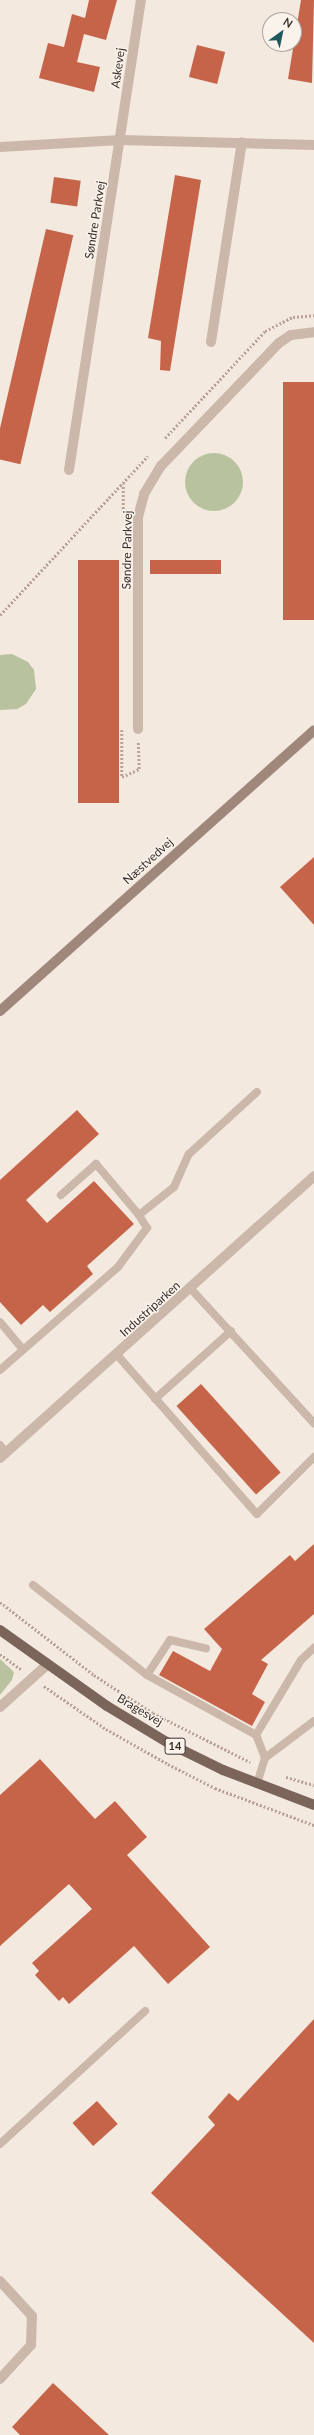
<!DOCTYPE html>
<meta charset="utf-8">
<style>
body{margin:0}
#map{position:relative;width:314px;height:2435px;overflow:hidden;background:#f3e9df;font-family:Lato,sans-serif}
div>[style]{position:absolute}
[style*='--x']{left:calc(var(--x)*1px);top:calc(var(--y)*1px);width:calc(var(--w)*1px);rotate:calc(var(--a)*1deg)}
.green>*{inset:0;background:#b8c29e}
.round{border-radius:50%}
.building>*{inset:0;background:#c6644a;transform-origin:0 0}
.path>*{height:2.5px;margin-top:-1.25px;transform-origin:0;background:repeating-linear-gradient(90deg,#b7a295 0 2px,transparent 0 4px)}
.service>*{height:8px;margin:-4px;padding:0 4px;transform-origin:4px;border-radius:4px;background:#ccb8aa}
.minor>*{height:10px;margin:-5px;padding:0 5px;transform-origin:5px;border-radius:5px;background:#ccb8aa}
.secondary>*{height:10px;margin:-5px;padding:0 5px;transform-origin:5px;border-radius:5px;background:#9f877c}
.primary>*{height:10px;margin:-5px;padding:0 5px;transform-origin:5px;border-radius:5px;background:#7b655b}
span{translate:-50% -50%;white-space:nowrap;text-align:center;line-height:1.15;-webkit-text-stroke:3px #faf3ec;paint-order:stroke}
.shield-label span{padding:1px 3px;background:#faf3ec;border:1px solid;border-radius:3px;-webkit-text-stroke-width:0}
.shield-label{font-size:11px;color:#392e2a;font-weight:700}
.street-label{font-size:12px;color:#392e2a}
.north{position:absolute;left:262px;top:12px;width:40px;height:40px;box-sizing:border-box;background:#faf3ec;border:1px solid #ada49e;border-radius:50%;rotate:33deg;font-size:11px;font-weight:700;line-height:16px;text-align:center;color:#392e2a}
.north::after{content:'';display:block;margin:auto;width:14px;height:18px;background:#1f595b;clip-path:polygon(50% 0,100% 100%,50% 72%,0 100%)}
</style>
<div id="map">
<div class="green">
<i class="round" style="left:185px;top:453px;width:58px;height:58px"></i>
<i style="clip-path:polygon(12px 654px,28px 662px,34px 670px,36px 689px,26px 704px,17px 709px,0 710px,0 655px)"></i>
<i style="clip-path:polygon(0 1659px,14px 1672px,12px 1680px,0 1695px)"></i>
</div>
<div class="building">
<i style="clip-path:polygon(89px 0,117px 0,106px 40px,84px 34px,77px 62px,100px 67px,94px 92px,39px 78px,48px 43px,64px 47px,72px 14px,85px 18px)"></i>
<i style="clip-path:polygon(301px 0,314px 0,312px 83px,288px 79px)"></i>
<i style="left:197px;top:45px;width:29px;height:33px;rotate:14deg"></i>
<i style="clip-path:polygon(175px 175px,201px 180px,170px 371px,160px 370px,161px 341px,148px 338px)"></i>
<i style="left:54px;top:177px;width:27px;height:26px;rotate:8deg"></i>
<i style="left:46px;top:229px;width:28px;height:235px;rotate:13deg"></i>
<i style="left:283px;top:382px;width:31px;height:238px"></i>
<i style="left:78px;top:560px;width:41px;height:243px"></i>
<i style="left:150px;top:560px;width:71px;height:14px"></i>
<i style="clip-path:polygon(314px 857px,314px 925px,280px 887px)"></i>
<i style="clip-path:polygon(77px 1110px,99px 1134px,26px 1200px,47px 1223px,94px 1181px,134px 1224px,87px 1266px,93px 1274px,50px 1312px,43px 1305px,21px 1325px,0 1302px,0 1180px)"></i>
<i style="left:201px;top:1384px;width:119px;height:33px;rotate:48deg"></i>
<i style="clip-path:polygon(314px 1544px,314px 1614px,261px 1660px,268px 1664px,252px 1694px,265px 1702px,252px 1726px,159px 1675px,173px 1651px,210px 1671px,222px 1649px,204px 1629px,290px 1555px,295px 1561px)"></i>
<i style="clip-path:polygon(40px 1759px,95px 1819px,115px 1801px,147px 1837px,127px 1855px,210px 1947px,168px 1984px,134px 1946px,69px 2004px,63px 1997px,59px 2001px,35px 1975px,39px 1971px,32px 1963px,92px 1909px,69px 1884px,0 1946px,0 1795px)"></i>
<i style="clip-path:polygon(314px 2019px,314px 2343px,151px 2193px,215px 2125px,208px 2117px,229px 2093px,238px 2101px)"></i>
<i style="left:97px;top:2101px;width:31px;height:33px;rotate:48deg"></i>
<i style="clip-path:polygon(53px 2383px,109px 2435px,20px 2435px,12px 2427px)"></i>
</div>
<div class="path">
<i style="--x:165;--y:438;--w:146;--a:-46.9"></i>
<i style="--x:265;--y:331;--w:31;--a:-27"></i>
<i style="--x:293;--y:317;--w:21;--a:-5"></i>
<i style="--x:123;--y:513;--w:29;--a:-90"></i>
<i style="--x:0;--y:615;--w:217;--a:-47.1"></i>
<i style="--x:122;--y:730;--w:47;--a:90"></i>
<i style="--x:122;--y:777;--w:19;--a:-25"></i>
<i style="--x:139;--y:769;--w:27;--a:-92"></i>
<i style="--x:0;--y:1602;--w:119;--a:37.8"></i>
<i style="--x:94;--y:1675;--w:70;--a:32.8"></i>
<i style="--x:153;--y:1713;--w:109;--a:26.8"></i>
<i style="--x:0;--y:1654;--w:26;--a:36"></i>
<i style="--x:44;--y:1686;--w:75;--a:34.7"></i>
<i style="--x:106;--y:1729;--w:71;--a:29.4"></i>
<i style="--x:168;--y:1764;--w:53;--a:27.1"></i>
<i style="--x:215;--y:1788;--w:106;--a:20.5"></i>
<i style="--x:286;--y:1777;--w:29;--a:16"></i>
</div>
<div class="service">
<i style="--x:139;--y:1215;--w:45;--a:-38.7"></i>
<i style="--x:174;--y:1187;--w:36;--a:-66"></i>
<i style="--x:189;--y:1154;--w:92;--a:-42.4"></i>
<i style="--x:191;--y:1289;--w:182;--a:47.5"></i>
<i style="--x:0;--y:1322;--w:35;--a:50"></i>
<i style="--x:118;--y:1356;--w:210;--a:48.7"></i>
<i style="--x:257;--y:1514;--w:81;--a:-45"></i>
<i style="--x:0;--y:1370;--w:157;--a:-41.1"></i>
<i style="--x:118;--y:1267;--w:49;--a:-53.4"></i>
<i style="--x:147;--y:1228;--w:15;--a:-122"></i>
<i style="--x:139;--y:1215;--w:67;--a:-130.1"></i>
<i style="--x:96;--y:1164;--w:47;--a:138.5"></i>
<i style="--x:155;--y:1399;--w:102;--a:-41.8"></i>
<i style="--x:0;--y:1445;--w:10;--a:53"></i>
<i style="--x:33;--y:1585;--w:145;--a:38.3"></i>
<i style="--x:147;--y:1675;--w:124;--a:28.8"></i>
<i style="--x:147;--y:1675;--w:42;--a:-56.7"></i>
<i style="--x:170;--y:1640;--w:37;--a:13"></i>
<i style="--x:265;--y:1758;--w:61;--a:-37.1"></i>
<i style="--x:257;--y:1784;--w:27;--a:-73"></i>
<i style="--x:265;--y:1758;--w:25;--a:-111"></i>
<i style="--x:256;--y:1735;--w:87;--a:-59"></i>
<i style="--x:301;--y:1660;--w:18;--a:-43"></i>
<i style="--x:0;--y:2144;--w:197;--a:-42.5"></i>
</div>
<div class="minor">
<i style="--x:0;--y:147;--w:121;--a:-3.3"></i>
<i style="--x:121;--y:140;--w:193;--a:1.5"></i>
<i style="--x:211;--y:342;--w:202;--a:-81.2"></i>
<i style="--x:69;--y:470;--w:475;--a:-81.3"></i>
<i style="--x:138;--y:729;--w:212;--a:-90"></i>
<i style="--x:138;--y:517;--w:24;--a:-75"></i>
<i style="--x:144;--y:494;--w:33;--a:-59"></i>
<i style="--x:161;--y:466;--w:170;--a:-46.2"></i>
<i style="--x:279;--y:343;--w:14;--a:-34"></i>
<i style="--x:291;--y:335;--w:23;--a:-7"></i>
<i style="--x:0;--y:1458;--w:422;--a:-41.9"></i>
<i style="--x:0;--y:1707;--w:64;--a:-41.9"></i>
<i style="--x:0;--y:2281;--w:47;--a:47.6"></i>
<i style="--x:32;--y:2316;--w:29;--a:92"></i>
<i style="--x:31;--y:2345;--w:46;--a:132.4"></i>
</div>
<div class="secondary">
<i style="--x:0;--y:1011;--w:421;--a:-41.8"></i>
</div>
<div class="primary">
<i style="--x:0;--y:1630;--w:131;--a:35.4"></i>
<i style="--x:107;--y:1706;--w:74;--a:31.1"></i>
<i style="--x:170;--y:1744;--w:59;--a:26.1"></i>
<i style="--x:223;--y:1770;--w:97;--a:21"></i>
</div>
<div class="shield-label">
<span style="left:175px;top:1746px">14</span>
</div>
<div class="street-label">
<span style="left:118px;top:68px;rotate:-82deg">Askevej</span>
<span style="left:95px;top:220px;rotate:-81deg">Søndre Parkvej</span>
<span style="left:127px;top:550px;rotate:-89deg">Søndre Parkvej</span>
<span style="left:148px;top:861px;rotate:-42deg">Næstvedvej</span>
<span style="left:150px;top:1309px;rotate:-42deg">Industriparken</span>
<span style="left:140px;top:1710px;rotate:31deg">Bragesvej</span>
</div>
<div class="north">N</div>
</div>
